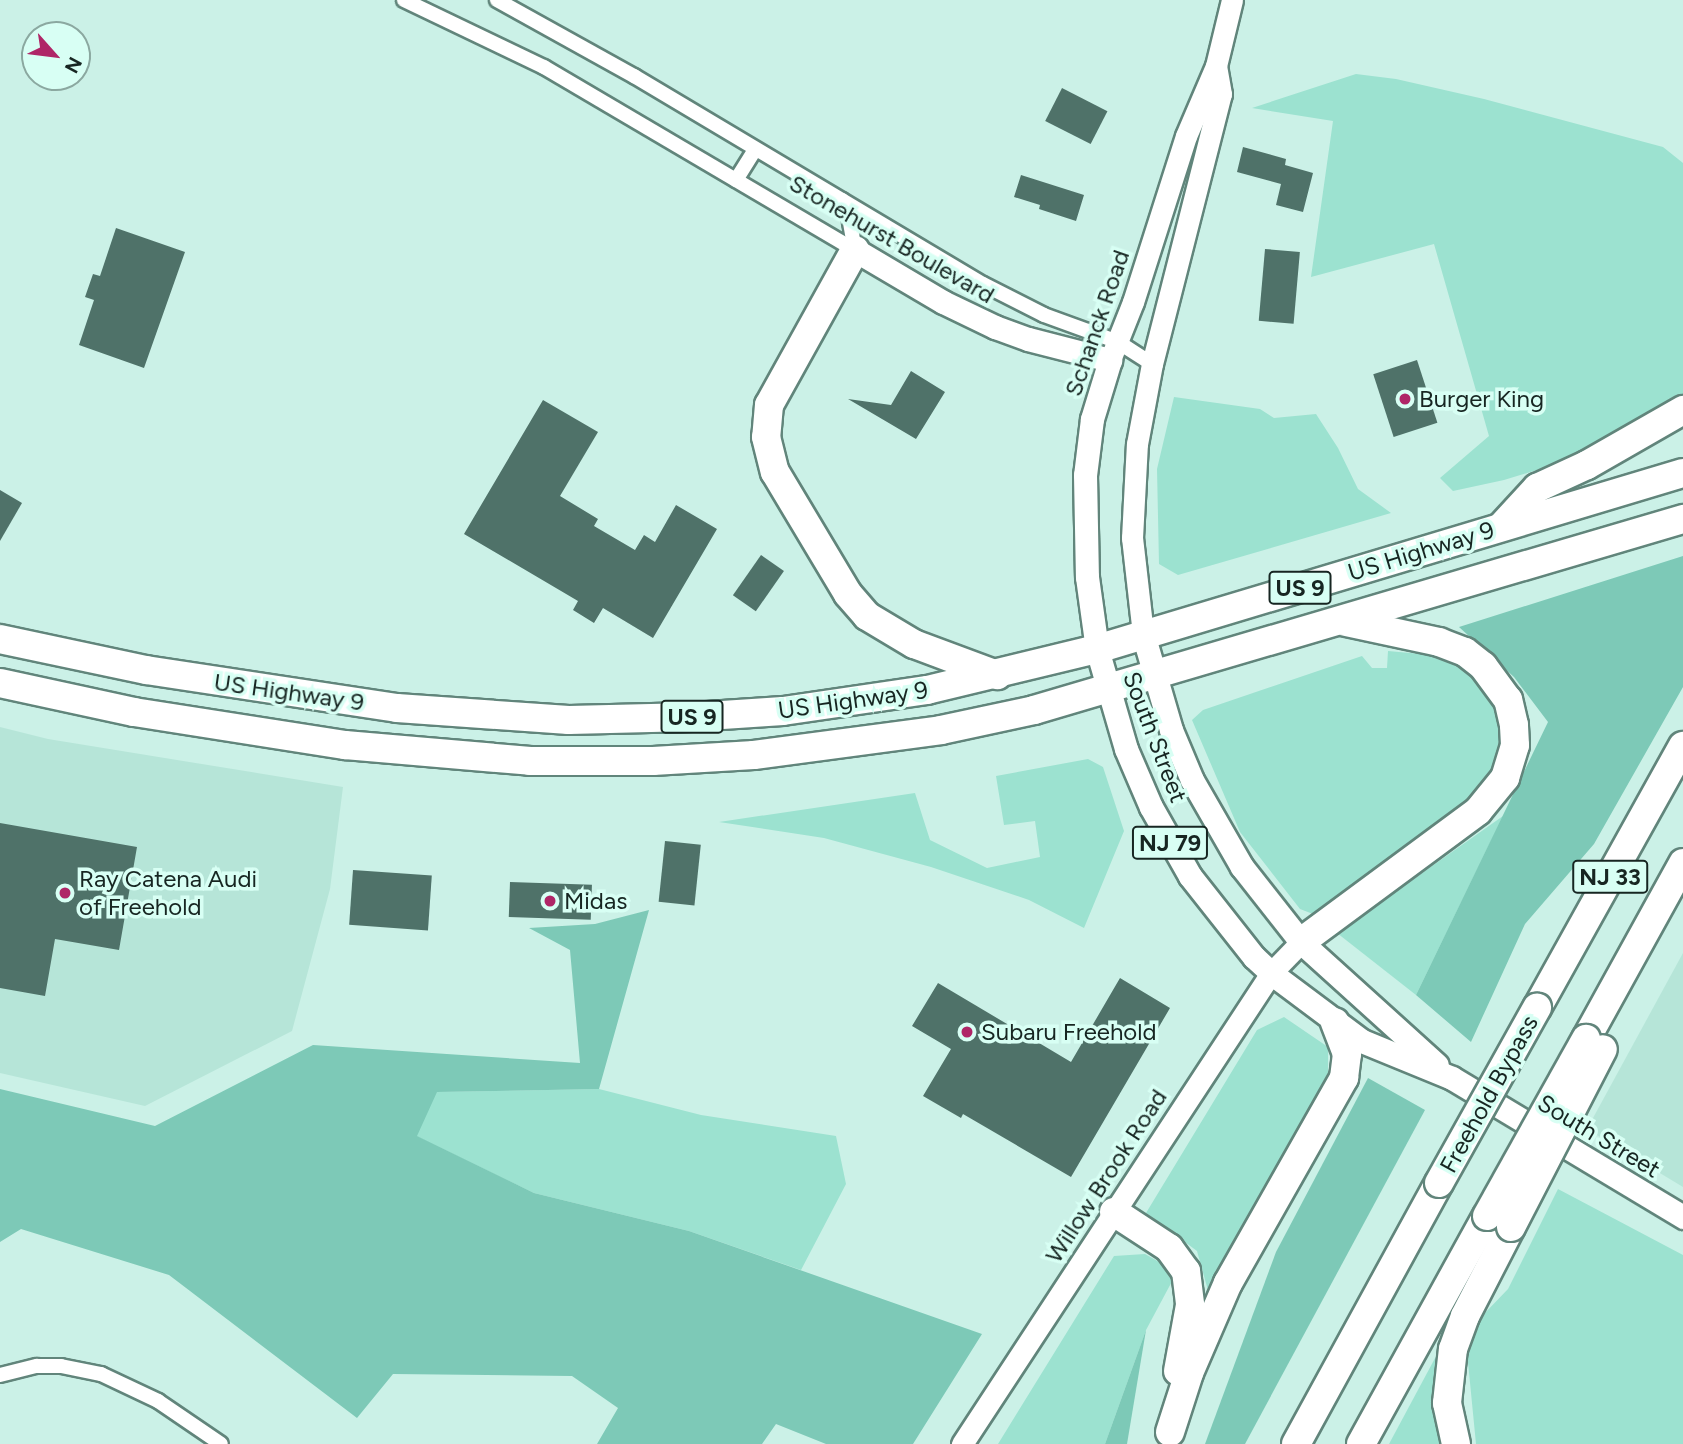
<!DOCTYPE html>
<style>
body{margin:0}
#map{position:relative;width:1683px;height:1444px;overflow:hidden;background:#cbf1e7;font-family:Figtree,sans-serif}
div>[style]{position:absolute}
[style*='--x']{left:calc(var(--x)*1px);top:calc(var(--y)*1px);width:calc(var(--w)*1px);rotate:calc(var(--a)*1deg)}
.built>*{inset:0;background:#b6e5d8}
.green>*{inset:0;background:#9ce2d0}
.forest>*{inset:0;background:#7dc9b7}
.building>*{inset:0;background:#4f7269;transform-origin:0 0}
.roads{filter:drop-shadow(2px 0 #61857b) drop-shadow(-2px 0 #61857b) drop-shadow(0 2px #61857b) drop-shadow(0 -2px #61857b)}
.street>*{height:14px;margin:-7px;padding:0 7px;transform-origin:7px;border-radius:7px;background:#fff}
.secondary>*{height:21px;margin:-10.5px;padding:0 10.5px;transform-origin:10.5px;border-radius:10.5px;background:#fff}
.primary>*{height:23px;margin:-11.5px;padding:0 11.5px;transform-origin:11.5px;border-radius:11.5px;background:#fff}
.highway>*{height:28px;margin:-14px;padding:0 14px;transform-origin:14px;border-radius:14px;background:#fff}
.bridges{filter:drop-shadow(2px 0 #61857b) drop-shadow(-2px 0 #61857b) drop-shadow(0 2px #61857b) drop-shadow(0 -2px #61857b)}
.highway-bridge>*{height:28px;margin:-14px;padding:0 14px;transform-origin:14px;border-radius:14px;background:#fff}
.dots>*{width:19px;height:19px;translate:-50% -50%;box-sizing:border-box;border:4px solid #d8fff4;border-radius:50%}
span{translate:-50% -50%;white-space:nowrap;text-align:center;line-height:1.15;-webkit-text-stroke:7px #d8fff4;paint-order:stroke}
.shield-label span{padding:2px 5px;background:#d8fff4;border:2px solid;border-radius:5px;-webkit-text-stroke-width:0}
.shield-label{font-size:23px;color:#172622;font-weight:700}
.street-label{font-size:24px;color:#172622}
.poi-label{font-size:24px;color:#172622}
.left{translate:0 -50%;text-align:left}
.north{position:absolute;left:21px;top:21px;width:70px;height:70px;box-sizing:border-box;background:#d8fff4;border:2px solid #8ba8a0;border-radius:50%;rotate:118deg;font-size:19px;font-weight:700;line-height:28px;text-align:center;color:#172622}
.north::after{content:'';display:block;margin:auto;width:24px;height:32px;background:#af2667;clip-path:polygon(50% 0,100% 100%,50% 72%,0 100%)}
</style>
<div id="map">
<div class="built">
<i style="clip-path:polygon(0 727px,48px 739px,343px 787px,330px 889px,292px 1031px,145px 1106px,0 1073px)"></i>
<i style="clip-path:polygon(1683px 953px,1683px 1187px,1587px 1129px)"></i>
</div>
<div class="green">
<i style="clip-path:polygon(1356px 74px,1396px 79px,1484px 99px,1663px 147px,1683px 163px,1683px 397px,1589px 454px,1504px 480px,1453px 491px,1440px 478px,1489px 436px,1434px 244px,1311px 277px,1333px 121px,1252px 108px)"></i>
<i style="clip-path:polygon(1174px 397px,1260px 409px,1274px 418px,1316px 414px,1338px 448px,1358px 489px,1391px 513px,1178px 575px,1159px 564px,1157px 469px)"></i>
<i style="clip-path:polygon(1388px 651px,1443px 656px,1483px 677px,1506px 719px,1498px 772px,1481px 796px,1331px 908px,1313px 914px,1300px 909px,1240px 832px,1192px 720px,1203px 710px,1362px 656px,1372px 668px,1387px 668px)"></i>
<i style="clip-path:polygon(1088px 759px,1103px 767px,1124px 831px,1084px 928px,1029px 900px,931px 867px,824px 838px,719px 822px,915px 793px,930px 840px,987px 868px,1040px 857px,1035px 821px,1004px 825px,996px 776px)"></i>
<i style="clip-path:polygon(1503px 816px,1416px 995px,1337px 933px)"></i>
<i style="clip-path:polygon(1284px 1017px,1328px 1047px,1328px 1079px,1209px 1294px,1197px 1251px,1146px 1213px,1257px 1030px)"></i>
<i style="clip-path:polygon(599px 1089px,701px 1115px,836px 1136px,846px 1184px,801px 1270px,689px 1231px,534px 1193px,416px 1136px,436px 1092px)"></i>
<i style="clip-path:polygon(1558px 1189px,1683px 1255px,1683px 1444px,1476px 1444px,1467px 1352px,1483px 1315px,1508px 1289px)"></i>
<i style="clip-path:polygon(1145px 1254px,1177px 1272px,1146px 1330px,1105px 1444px,998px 1444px,1114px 1256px)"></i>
<i style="clip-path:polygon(1441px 1347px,1446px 1444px,1389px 1444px)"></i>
</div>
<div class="forest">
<i style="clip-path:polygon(1683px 556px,1683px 687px,1594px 844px,1525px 924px,1471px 1042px,1416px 995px,1548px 722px,1514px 677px,1459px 627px)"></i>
<i style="clip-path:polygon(649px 910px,599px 1089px,437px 1092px,417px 1136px,534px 1193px,689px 1231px,982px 1334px,913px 1444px,826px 1444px,776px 1424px,762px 1444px,597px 1444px,618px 1408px,572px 1376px,393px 1374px,357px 1418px,169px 1275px,21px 1229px,0 1242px,0 1089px,155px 1126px,313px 1045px,580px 1063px,570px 950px,529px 928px,595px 924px)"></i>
<i style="clip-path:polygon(1368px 1078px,1425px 1110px,1245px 1444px,1205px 1444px,1276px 1252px)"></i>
<i style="clip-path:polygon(1146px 1330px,1127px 1444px,1105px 1444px)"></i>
</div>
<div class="building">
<i style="left:1062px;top:88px;width:51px;height:37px;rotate:27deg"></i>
<i style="clip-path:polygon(1243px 147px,1286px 159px,1285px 165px,1313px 173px,1303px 212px,1276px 205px,1281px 184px,1237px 172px)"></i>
<i style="clip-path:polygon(1021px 175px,1084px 195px,1076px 221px,1039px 209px,1040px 205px,1014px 197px)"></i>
<i style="clip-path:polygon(116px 228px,185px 252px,144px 368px,79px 345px,94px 300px,85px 297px,93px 274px,100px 276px)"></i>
<i style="left:1265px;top:249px;width:35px;height:72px;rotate:5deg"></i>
<i style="left:1417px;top:360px;width:66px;height:46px;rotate:72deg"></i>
<i style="clip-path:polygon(911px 371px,945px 392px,916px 439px,848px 399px,891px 405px)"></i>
<i style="clip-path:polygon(543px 400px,598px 432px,560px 496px,598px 519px,594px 526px,635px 550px,644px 535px,655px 542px,676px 505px,717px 529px,653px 638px,603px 608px,594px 623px,573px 610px,578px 601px,464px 534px)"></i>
<i style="clip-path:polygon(0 490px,22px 503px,0 541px)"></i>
<i style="left:761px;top:555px;width:28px;height:49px;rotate:35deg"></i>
<i style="clip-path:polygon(0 823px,137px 847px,119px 950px,55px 939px,45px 996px,0 988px)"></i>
<i style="left:665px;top:841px;width:36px;height:61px;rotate:6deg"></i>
<i style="left:353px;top:870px;width:79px;height:55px;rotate:4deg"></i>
<i style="left:510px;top:882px;width:82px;height:35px;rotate:2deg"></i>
<i style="clip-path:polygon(1120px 978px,1170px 1008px,1071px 1177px,963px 1114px,961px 1118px,923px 1096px,951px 1049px,912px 1026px,938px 983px,1071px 1062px)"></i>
</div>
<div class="roads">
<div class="street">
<i style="--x:404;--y:0;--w:155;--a:25.6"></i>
<i style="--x:544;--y:67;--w:361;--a:30.5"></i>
<i style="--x:497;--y:0;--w:157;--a:29"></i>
<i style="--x:634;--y:76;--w:406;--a:30.8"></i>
<i style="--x:983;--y:284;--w:68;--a:26.9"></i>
<i style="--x:1044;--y:315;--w:79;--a:20"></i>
<i style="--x:1118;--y:342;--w:40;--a:32.9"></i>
<i style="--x:736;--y:180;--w:36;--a:-58"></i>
<i style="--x:842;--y:200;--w:18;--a:68"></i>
<i style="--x:849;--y:217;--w:34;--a:80"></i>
<i style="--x:0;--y:1375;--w:38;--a:-14"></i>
<i style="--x:37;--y:1366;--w:24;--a:0"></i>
<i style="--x:61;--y:1366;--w:41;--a:11.3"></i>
<i style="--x:101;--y:1374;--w:63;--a:25.3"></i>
<i style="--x:158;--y:1401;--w:76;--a:34.3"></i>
</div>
<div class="secondary">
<i style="--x:1110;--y:360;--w:62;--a:-68.4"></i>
<i style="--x:1133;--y:302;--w:174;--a:-72.3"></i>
<i style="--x:1186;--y:136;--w:76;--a:-66.8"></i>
<i style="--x:1216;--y:66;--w:68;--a:-76.4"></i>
<i style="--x:1143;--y:634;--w:97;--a:-96.5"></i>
<i style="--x:1132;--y:538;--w:94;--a:-87"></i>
<i style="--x:1137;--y:444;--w:81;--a:-79.4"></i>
<i style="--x:1152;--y:364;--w:279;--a:-75.7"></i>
<i style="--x:1221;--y:94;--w:28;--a:-100"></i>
<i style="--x:962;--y:1444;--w:563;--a:-56.73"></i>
<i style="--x:1271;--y:973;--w:43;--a:-45.9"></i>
</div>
<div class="primary">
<i style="--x:855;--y:250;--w:102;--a:30.6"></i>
<i style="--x:943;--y:302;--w:58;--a:25.7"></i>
<i style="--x:995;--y:327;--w:35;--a:20"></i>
<i style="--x:1028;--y:339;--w:85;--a:14.4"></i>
<i style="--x:1110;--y:360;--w:62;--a:107"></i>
<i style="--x:1092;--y:419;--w:56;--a:97.1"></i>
<i style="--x:1085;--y:475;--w:102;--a:88.9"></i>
<i style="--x:1087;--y:577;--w:73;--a:82.1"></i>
<i style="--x:1097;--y:649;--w:104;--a:73.8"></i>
<i style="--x:1126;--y:749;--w:63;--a:66.7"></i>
<i style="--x:1151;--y:807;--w:79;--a:60.5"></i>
<i style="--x:1190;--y:876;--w:103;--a:51.7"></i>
<i style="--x:1254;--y:957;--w:23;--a:43"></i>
<i style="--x:1271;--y:973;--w:114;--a:36.8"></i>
<i style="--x:1362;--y:1041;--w:97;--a:22.3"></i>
<i style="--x:1452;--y:1078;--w:270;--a:31"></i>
<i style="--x:1143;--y:634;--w:100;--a:73.7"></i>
<i style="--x:1171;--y:730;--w:54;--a:67.2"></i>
<i style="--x:1192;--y:780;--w:100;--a:60.1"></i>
<i style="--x:1242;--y:867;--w:95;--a:51.8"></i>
<i style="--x:1301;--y:942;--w:183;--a:42.1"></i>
</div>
<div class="highway">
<i style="--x:855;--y:250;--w:177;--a:119"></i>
<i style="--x:769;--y:405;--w:32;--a:95"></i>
<i style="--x:766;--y:437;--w:36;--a:76"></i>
<i style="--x:775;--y:472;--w:142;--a:59.1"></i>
<i style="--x:848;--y:594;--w:29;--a:49"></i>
<i style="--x:867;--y:616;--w:55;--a:30.8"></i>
<i style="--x:914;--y:644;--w:89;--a:20.5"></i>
<i style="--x:1502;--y:526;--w:52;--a:-47.4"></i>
<i style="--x:1537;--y:488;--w:55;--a:-24.7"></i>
<i style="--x:1587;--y:465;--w:111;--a:-29.8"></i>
<i style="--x:0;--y:639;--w:149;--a:12"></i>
<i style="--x:146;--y:670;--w:254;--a:8.6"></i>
<i style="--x:397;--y:708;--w:172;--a:4"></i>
<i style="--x:569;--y:720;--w:123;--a:-1.4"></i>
<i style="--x:692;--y:717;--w:91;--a:-3.8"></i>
<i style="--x:783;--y:711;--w:146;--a:-8.3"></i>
<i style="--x:927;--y:690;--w:175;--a:-13.6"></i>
<i style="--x:1097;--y:649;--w:612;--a:-16.72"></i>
<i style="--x:0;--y:683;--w:137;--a:12.2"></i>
<i style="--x:134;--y:712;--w:214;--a:8.9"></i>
<i style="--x:345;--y:745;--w:186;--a:4.9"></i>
<i style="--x:530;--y:761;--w:123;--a:0"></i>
<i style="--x:653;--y:761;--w:101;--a:-3.4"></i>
<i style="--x:754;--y:755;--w:189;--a:-7.6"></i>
<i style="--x:941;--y:730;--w:95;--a:-12.1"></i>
<i style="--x:1034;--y:710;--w:677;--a:-16.4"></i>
<i style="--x:1301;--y:942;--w:220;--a:-36.5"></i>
<i style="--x:1478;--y:811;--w:43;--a:-50.7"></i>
<i style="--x:1505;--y:778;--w:34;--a:-73"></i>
<i style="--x:1515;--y:745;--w:20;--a:-93"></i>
<i style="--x:1514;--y:725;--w:26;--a:-103"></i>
<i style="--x:1508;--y:700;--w:42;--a:-126.3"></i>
<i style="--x:1483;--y:666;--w:23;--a:-142"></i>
<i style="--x:1465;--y:652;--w:28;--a:-159"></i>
<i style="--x:1439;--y:642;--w:95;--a:-167.9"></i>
<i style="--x:1537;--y:1008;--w:300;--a:-60.9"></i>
<i style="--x:1586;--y:1039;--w:201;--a:-61.1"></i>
<i style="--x:1114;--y:1212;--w:66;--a:33.2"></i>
<i style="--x:1169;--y:1248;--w:29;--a:54"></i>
<i style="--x:1186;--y:1271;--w:34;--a:83"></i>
<i style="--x:1190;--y:1305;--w:67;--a:100.3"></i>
<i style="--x:1170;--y:1432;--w:62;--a:-72.1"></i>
<i style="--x:1189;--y:1373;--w:98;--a:-66.6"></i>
<i style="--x:1228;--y:1283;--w:236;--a:-60.5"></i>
<i style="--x:1344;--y:1078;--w:24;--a:-83"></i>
<i style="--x:1347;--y:1054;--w:34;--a:-111"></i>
<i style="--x:1296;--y:1444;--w:298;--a:-61.3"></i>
<i style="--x:1361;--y:1444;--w:260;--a:-61.1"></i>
<i style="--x:1456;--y:1444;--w:42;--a:-102.4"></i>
<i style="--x:1447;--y:1403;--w:54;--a:-83.7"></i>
<i style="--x:1453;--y:1349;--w:35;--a:-70"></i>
<i style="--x:1465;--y:1316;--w:100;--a:-62.7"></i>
</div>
</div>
<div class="bridges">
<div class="highway-bridge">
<i style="--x:1439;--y:1183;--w:201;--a:-60.8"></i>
<i style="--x:1487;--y:1216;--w:203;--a:-60.8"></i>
<i style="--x:1511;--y:1227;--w:200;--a:-62.7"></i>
</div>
</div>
<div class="dots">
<i style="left:1405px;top:399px;background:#af2667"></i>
<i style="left:65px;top:893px;background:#af2667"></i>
<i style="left:550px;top:901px;background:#af2667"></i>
<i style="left:967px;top:1032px;background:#af2667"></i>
</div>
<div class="shield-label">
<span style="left:1300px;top:588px">US 9</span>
<span style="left:692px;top:717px">US 9</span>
<span style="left:1170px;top:843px">NJ 79</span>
<span style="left:1610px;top:877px">NJ 33</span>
</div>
<div class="street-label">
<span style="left:892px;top:239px;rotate:30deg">Stonehurst Boulevard</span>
<span style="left:1097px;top:323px;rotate:-71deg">Schanck Road</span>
<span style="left:1421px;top:551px;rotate:-17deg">US Highway 9</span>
<span style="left:289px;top:692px;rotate:8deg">US Highway 9</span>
<span style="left:853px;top:700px;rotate:-8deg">US Highway 9</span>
<span style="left:1155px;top:737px;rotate:69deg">South Street</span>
<span style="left:1489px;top:1094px;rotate:-61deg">Freehold Bypass</span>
<span style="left:1599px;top:1136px;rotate:31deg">South Street</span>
<span style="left:1106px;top:1176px;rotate:-57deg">Willow Brook Road</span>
</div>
<div class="poi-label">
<span class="left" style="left:1419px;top:399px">Burger King</span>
<span class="left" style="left:79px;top:893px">Ray Catena Audi<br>of Freehold</span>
<span class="left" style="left:564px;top:901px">Midas</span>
<span class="left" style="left:981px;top:1032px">Subaru Freehold</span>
</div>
<div class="north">N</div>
</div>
